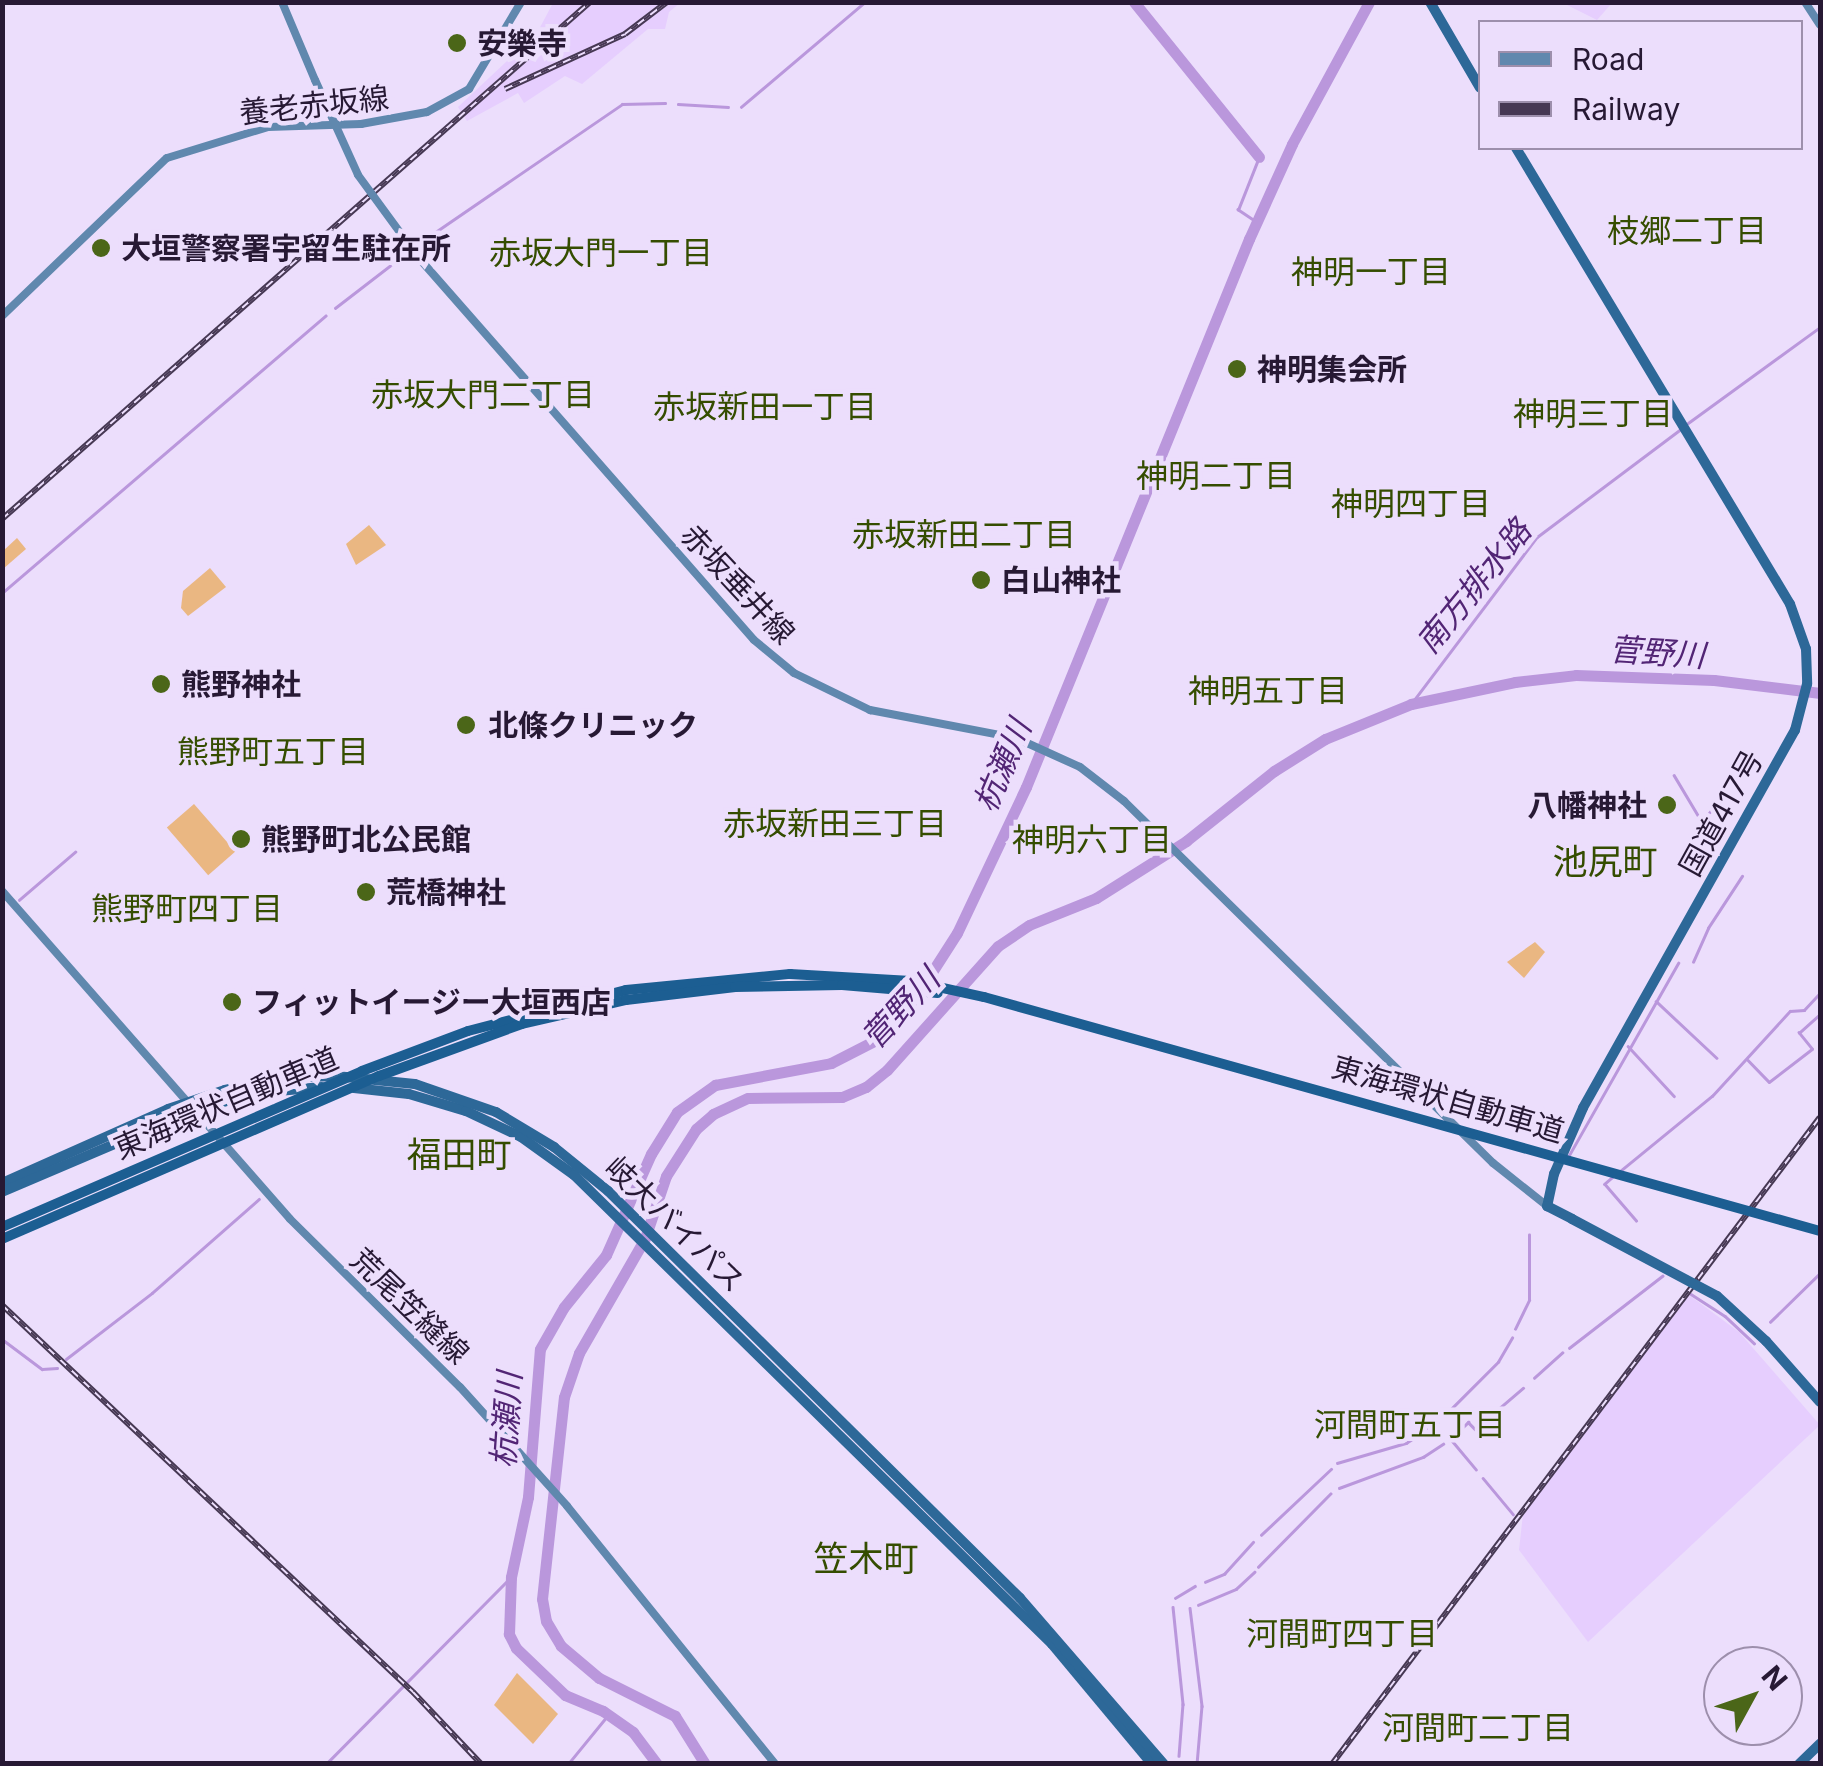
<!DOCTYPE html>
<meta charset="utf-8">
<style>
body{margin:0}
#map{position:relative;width:1823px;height:1766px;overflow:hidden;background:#ecdefc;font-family:Inter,"Noto Sans JP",sans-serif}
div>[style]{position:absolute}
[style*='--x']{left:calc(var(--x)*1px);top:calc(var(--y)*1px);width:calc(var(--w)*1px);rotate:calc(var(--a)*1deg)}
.built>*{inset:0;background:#e6cefe}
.green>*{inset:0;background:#eab782;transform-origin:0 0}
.stream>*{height:2.5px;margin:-1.25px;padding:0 1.25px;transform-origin:1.25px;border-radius:1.25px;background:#ba97dc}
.river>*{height:11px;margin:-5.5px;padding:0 5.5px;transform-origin:5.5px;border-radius:5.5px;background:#ba97dc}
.secondary>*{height:8px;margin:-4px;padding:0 4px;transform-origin:4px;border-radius:4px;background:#6088ae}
.trunk>*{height:10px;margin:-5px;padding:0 5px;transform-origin:5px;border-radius:5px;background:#2d6898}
.rail>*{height:6px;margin-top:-3px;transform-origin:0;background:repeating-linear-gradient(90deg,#ecdefc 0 8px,#463853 0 16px);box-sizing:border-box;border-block:2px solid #463853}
.secondary-bridge>*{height:8px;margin:-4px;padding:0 4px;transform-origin:4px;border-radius:4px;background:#6088ae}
.trunk-bridge>*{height:10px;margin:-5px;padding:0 5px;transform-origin:5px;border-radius:5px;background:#2d6898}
.motorway-bridge>*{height:10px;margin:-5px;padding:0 5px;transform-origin:5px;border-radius:5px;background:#1c5e92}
.dots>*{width:28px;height:28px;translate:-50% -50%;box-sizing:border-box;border:5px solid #ecdefc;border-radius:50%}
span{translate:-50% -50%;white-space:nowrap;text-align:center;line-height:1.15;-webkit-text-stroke:9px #ecdefc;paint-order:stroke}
.poi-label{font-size:30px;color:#271934;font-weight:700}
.left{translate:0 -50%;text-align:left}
.right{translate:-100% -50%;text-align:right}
.street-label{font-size:30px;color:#271934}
.neighbourhood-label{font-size:32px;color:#354d00}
.water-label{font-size:32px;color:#522575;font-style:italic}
.quarter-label{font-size:35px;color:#354d00}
.frame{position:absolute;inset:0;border:5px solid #271934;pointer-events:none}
.legend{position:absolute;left:1478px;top:20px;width:325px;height:130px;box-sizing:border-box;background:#ecdefc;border:2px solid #9d8fac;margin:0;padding:12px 18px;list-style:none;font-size:30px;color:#271934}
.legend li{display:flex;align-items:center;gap:20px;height:50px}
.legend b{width:50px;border:2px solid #9d8fac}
.north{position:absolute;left:1703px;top:1646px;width:100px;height:100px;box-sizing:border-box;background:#ecdefc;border:2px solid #9d8fac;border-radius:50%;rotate:50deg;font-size:28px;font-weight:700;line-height:40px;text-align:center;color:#271934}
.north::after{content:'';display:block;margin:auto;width:35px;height:45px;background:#4b6618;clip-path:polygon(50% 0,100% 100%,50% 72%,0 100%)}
</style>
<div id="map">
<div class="built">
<i style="clip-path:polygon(564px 2px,680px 3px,669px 12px,665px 29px,648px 29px,582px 84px,565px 76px,524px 103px,518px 93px,467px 121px,458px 107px,537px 33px,553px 3px)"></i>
<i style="clip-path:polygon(1563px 3px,1612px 3px,1597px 20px)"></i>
<i style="clip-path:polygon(1689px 1295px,1739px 1332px,1820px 1425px,1588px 1642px,1519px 1550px,1523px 1514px)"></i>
</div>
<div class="green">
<i style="clip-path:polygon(369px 525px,386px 545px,356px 565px,346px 544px)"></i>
<i style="clip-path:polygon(17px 538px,26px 549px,3px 569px,3px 551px)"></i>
<i style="clip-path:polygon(210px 568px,226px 587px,188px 616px,181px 608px,183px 591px)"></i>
<i style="left:194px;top:804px;width:63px;height:36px;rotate:49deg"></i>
<i style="clip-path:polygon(1535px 942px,1545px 952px,1524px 978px,1507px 962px)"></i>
<i style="clip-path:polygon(517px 1673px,558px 1714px,533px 1744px,494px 1705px)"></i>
</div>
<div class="stream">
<i style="--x:678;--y:104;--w:50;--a:3.4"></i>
<i style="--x:741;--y:107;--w:162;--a:-40.3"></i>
<i style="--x:1256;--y:222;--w:22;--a:-146"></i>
<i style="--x:1238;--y:210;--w:57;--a:-68.4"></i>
<i style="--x:415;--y:246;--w:251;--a:-34.4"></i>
<i style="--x:622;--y:104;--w:43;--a:-1.3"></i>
<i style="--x:335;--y:308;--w:93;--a:-37.6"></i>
<i style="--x:1688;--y:423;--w:163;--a:-36"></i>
<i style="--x:2;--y:593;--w:426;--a:-40.6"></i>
<i style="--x:1411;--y:704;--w:209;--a:-53"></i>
<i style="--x:1537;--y:537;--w:181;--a:-36.9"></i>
<i style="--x:1674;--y:775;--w:55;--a:59.2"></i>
<i style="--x:1702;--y:822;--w:28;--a:-52"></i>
<i style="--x:19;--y:900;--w:74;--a:-40.6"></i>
<i style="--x:1693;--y:962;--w:37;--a:-66"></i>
<i style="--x:1708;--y:928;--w:62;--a:-56.8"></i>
<i style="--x:1656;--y:1001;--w:83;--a:43.1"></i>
<i style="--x:1628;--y:1046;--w:68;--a:47.4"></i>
<i style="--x:1748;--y:1060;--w:30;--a:46"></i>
<i style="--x:1769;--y:1082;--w:54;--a:-37.5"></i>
<i style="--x:1812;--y:1049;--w:21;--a:-129"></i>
<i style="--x:1799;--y:1033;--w:28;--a:-42"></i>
<i style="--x:1568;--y:1157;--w:223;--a:-60.4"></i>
<i style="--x:1619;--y:1172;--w:120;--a:-39.3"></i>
<i style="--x:1712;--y:1096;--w:115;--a:-47.5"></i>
<i style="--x:1790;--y:1011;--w:14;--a:-4"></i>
<i style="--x:1804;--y:1010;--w:23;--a:-47"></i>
<i style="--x:1613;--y:1177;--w:11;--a:139"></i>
<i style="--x:1605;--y:1184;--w:48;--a:49.3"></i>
<i style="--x:1691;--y:1294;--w:40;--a:32.9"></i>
<i style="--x:1725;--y:1316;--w:40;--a:43"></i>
<i style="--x:1770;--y:1322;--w:70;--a:-44.4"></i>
<i style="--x:1515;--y:1329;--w:32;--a:-64"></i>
<i style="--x:1529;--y:1300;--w:65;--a:-90"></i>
<i style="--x:2;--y:1339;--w:50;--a:36.9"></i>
<i style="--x:42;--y:1369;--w:15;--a:-4"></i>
<i style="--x:1569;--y:1348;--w:118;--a:-37.7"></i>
<i style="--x:66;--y:1359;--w:108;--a:-37.5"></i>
<i style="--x:152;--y:1293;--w:142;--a:-41.3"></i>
<i style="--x:1534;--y:1378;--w:38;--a:-42"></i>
<i style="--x:1445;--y:1415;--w:75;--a:-45"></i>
<i style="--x:1498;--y:1362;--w:28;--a:-60"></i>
<i style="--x:1337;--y:1463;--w:72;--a:-16.2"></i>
<i style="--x:1406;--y:1443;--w:37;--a:-33"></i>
<i style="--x:1476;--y:1470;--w:40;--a:-130"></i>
<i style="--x:1450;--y:1439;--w:25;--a:-43"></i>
<i style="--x:1468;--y:1422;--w:10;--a:45"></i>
<i style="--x:1475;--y:1429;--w:63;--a:-40.5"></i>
<i style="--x:1483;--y:1478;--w:47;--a:50.2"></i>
<i style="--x:1339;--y:1488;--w:90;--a:-20.3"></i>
<i style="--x:1423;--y:1457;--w:24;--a:-33"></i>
<i style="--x:1261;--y:1535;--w:96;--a:-43.3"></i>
<i style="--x:1258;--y:1567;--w:103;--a:-45.4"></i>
<i style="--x:1205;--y:1582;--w:21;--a:-23"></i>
<i style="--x:1224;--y:1574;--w:43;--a:-47.8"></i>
<i style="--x:1175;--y:1598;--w:23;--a:-31"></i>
<i style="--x:1198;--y:1605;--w:41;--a:-22.8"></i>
<i style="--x:1236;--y:1589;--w:25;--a:-43"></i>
<i style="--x:1173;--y:1607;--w:98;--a:84.1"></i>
<i style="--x:1183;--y:1704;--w:52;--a:94.4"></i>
<i style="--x:1190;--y:1608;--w:99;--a:83"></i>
<i style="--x:1202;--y:1706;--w:58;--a:94.9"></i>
<i style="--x:326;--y:1764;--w:263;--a:-45.3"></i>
<i style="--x:568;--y:1764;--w:63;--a:-50.8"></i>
</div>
<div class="river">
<i style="--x:1134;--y:2;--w:199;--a:51.1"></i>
<i style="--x:657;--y:1764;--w:40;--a:-127"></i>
<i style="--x:633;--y:1732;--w:37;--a:-145"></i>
<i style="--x:603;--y:1711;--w:41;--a:-157.2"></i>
<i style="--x:565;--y:1695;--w:68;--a:-136.2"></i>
<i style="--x:516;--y:1648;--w:16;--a:-117"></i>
<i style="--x:509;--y:1634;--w:57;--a:-88"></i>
<i style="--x:511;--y:1577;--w:82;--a:-78"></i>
<i style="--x:528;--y:1497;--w:148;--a:-85.4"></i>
<i style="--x:540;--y:1349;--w:48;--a:-60.3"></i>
<i style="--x:564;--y:1307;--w:67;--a:-51.1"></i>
<i style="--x:606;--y:1255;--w:111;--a:-66"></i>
<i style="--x:651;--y:1154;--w:49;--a:-58.2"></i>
<i style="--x:677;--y:1112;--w:47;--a:-35.4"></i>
<i style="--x:715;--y:1085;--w:118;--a:-10.7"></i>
<i style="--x:831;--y:1063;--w:51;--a:-27.1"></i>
<i style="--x:876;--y:1040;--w:59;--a:-47.1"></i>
<i style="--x:916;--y:997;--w:76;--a:-57.4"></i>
<i style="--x:957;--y:933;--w:161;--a:-64.7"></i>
<i style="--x:1026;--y:787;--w:592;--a:-67.86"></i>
<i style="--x:1249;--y:239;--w:104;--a:-65.6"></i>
<i style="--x:1292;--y:144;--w:162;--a:-61.5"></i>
<i style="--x:705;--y:1764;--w:57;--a:-122"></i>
<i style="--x:675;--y:1716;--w:85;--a:-153.4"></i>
<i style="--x:599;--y:1678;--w:50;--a:-139.9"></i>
<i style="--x:561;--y:1646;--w:29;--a:-121"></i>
<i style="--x:546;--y:1621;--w:22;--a:-100"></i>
<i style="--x:542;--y:1599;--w:203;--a:-83.8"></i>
<i style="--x:564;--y:1397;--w:46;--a:-71.2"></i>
<i style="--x:579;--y:1353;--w:133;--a:-60.1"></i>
<i style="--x:645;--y:1238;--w:65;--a:-71.3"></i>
<i style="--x:666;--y:1176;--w:56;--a:-57.4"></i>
<i style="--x:696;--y:1129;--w:23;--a:-41"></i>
<i style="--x:713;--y:1114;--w:38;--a:-25"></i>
<i style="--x:748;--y:1098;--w:94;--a:-0.6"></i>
<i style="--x:842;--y:1097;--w:26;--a:-23"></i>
<i style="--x:866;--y:1087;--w:27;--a:-39"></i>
<i style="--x:887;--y:1070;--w:166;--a:-48.2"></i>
<i style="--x:998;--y:946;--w:37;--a:-34"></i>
<i style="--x:1029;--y:925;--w:72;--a:-21.9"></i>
<i style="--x:1096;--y:898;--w:107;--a:-32.3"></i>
<i style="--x:1186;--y:841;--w:112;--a:-38.5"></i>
<i style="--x:1274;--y:771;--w:60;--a:-32.1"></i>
<i style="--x:1325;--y:739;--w:93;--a:-22.1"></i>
<i style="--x:1411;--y:704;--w:106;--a:-11.9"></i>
<i style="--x:1515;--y:682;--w:61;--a:-6.5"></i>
<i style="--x:1576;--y:675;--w:138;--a:2.1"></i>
<i style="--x:1714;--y:680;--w:107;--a:7"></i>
</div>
<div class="secondary">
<i style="--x:282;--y:2;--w:85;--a:67.1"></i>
<i style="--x:1805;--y:2;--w:27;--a:57"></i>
<i style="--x:418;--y:257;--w:509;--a:48.74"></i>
<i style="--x:754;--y:640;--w:52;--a:39.5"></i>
<i style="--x:794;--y:673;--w:85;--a:26"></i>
<i style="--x:870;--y:710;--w:149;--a:10.9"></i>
<i style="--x:1016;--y:738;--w:70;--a:24.4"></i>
<i style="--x:1080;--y:767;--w:56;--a:37.7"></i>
<i style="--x:1124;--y:801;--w:517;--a:44.45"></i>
<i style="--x:1493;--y:1163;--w:69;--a:38.5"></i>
<i style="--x:2;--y:316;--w:228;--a:-43.8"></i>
<i style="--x:167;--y:158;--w:106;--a:-17.1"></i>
<i style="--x:268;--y:127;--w:93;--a:-1.8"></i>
<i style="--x:361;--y:124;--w:67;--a:-10.3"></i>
<i style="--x:427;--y:112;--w:48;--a:-28.7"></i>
<i style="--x:469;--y:89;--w:101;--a:-59.1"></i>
<i style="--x:2;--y:891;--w:436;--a:48.7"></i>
<i style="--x:290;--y:1219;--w:239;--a:44.7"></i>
<i style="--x:460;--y:1387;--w:160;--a:48"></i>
<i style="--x:567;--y:1506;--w:331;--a:51.1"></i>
</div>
<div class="trunk">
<i style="--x:1430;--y:2;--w:99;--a:59.8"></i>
<i style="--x:1516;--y:148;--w:532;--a:59"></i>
<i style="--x:1790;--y:604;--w:48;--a:70.4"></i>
<i style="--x:1806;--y:649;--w:35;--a:88"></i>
<i style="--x:1807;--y:684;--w:48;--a:104.6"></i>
<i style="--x:1795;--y:730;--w:433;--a:119.3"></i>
<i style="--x:1583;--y:1108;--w:72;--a:113.7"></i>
<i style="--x:1554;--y:1174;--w:33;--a:102"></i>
<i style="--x:1547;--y:1206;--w:28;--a:27"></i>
<i style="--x:354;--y:1088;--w:55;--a:6.2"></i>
<i style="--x:409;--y:1094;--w:59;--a:16.6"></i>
<i style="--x:466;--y:1111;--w:61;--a:25.3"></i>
<i style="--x:521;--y:1137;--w:65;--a:35.6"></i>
<i style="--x:574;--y:1175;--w:670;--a:44.46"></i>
<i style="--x:1052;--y:1644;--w:156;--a:50.2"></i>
<i style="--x:2;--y:1183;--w:182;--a:-24"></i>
<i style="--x:168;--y:1109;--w:60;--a:-18.4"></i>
<i style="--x:225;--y:1090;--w:55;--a:-12.5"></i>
<i style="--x:279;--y:1078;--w:57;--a:-2"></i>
<i style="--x:336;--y:1076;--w:79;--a:5.8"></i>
<i style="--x:415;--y:1084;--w:86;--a:19.1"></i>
<i style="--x:496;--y:1112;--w:68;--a:31.1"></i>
<i style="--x:554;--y:1147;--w:70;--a:39.2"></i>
<i style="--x:608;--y:1191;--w:579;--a:44.65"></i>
<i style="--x:1020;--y:1598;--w:220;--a:49.1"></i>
<i style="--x:2;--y:1192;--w:212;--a:-23.1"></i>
<i style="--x:197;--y:1109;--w:62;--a:-14.9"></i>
<i style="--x:257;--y:1093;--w:65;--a:-5.3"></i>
<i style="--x:1766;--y:1341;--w:81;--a:48.5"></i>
<i style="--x:1799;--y:1764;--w:29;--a:-44"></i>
</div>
<div class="rail">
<i style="--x:505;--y:89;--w:132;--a:-24.6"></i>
<i style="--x:625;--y:34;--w:53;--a:-37.3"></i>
<i style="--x:2;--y:519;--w:783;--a:-41.32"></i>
<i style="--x:2;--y:1305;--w:565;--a:43.28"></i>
<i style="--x:413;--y:1692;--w:99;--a:46.6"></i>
<i style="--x:1332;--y:1764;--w:810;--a:-52.97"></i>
</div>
<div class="secondary-bridge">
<i style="--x:315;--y:80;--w:104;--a:65.6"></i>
<i style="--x:358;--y:175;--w:102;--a:53.8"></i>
</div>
<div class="trunk-bridge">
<i style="--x:1572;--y:1219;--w:164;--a:28"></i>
<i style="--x:1717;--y:1296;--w:67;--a:42.6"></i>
</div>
<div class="motorway-bridge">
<i style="--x:2;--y:1227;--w:392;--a:-23.4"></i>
<i style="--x:362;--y:1071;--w:113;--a:-20.7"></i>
<i style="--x:468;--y:1031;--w:163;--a:-14.5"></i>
<i style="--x:626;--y:990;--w:165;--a:-5.6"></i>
<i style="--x:790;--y:974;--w:121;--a:3.3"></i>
<i style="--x:911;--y:981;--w:75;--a:12.4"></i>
<i style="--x:984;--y:997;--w:868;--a:15.64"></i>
<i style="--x:2;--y:1239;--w:411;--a:-23.4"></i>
<i style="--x:379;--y:1076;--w:152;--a:-20"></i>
<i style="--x:522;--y:1024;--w:107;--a:-13"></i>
<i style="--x:626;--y:1000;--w:110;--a:-6.8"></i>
<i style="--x:735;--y:987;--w:107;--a:-1.1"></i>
<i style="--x:842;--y:985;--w:96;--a:4.8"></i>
</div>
<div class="dots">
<i style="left:457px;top:43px;background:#4b6618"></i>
<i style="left:101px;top:248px;background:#4b6618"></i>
<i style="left:1237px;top:369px;background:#4b6618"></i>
<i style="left:981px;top:580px;background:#4b6618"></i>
<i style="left:161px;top:684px;background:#4b6618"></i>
<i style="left:466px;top:725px;background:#4b6618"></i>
<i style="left:1667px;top:805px;background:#4b6618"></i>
<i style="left:241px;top:839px;background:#4b6618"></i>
<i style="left:366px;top:892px;background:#4b6618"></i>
<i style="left:232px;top:1002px;background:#4b6618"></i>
</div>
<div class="poi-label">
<span class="left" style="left:477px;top:43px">安樂寺</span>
<span class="left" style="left:121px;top:248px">大垣警察署宇留生駐在所</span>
<span class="left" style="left:1257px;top:369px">神明集会所</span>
<span class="left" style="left:1001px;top:580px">白山神社</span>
<span class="left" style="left:181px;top:684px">熊野神社</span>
<span class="left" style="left:488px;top:725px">北條クリニック</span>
<span class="right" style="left:1647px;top:805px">八幡神社</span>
<span class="left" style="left:261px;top:839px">熊野町北公民館</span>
<span class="left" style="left:386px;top:892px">荒橋神社</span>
<span class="left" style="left:252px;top:1002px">フィットイージー大垣西店</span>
</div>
<div class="street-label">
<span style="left:314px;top:105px;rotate:-6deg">養老赤坂線</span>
<span style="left:738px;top:584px;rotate:47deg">赤坂垂井線</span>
<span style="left:1721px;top:813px;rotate:-61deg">国道417号</span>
<span style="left:1448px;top:1099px;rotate:16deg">東海環状自動車道</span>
<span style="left:226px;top:1103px;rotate:-23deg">東海環状自動車道</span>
<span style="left:675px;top:1224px;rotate:44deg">岐大バイパス</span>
<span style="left:410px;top:1306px;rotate:44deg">荒尾笠縫線</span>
</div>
<div class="neighbourhood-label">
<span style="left:1687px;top:231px">枝郷二丁目</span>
<span style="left:601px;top:253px">赤坂大門一丁目</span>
<span style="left:1371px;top:272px">神明一丁目</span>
<span style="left:483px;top:395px">赤坂大門二丁目</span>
<span style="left:765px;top:407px">赤坂新田一丁目</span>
<span style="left:1593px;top:414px">神明三丁目</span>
<span style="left:1216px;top:476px">神明二丁目</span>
<span style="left:1411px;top:504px">神明四丁目</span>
<span style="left:964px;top:535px">赤坂新田二丁目</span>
<span style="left:1268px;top:691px">神明五丁目</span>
<span style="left:273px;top:752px">熊野町五丁目</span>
<span style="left:835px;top:824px">赤坂新田三丁目</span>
<span style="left:1092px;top:840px">神明六丁目</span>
<span style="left:187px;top:909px">熊野町四丁目</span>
<span style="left:1410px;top:1425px">河間町五丁目</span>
<span style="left:1342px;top:1634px">河間町四丁目</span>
<span style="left:1478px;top:1728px">河間町二丁目</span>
</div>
<div class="water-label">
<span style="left:1474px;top:587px;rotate:-51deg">南方排水路</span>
<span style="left:1657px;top:653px;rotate:4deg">菅野川</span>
<span style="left:1003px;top:766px;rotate:-67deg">杭瀬川</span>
<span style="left:901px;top:1009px;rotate:-47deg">菅野川</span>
<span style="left:507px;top:1420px;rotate:-86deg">杭瀬川</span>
</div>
<div class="quarter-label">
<span style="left:1605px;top:861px">池尻町</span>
<span style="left:459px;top:1154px">福田町</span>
<span style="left:866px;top:1558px">笠木町</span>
</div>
<div class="frame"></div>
<ul class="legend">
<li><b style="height:12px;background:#6088ae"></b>Road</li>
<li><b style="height:12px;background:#463853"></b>Railway</li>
</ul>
<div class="north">N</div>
</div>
